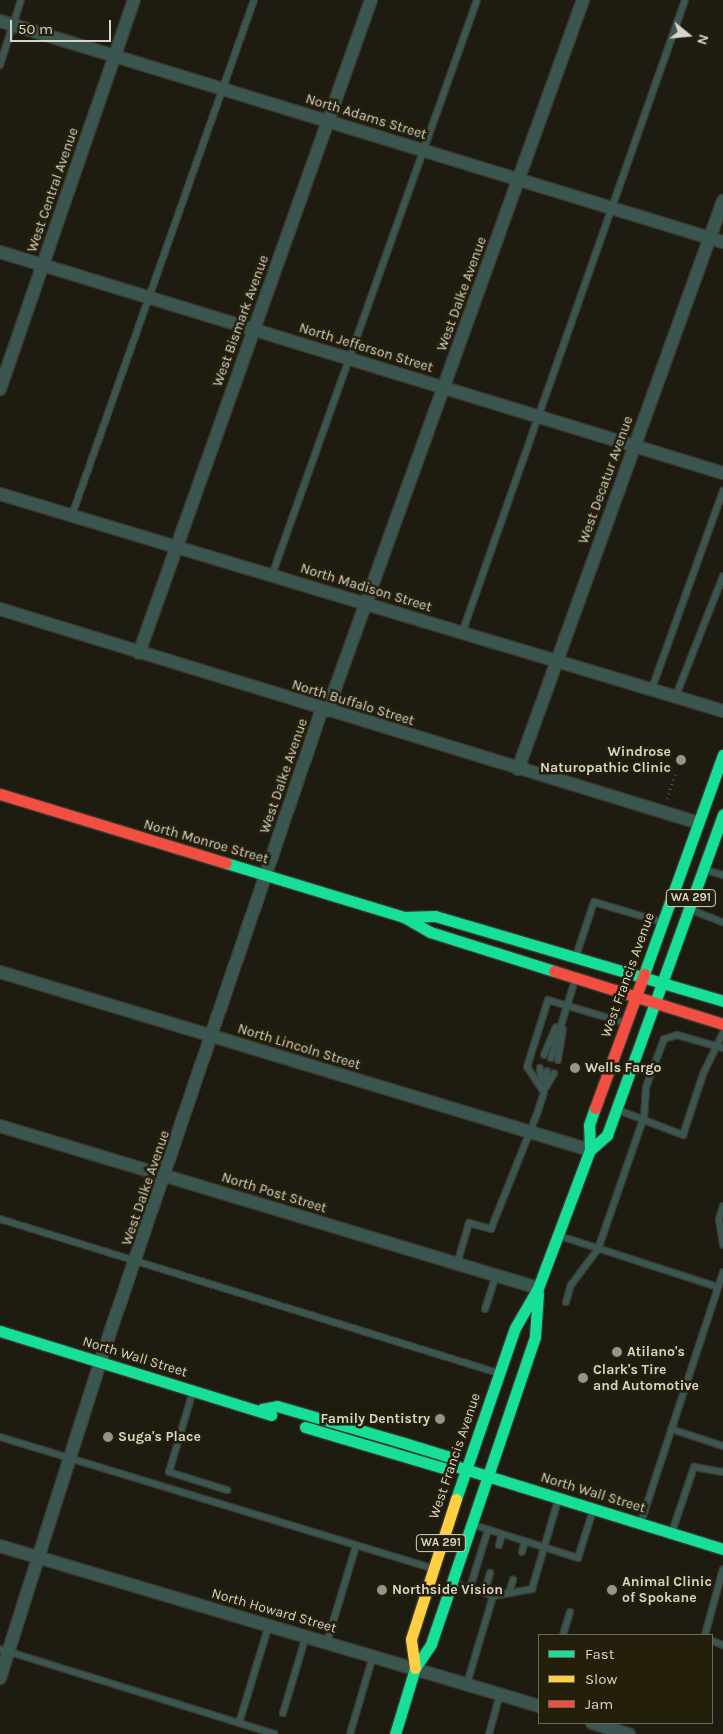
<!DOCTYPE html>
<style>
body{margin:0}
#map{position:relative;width:723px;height:1734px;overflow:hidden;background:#1e1c11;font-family:Karla,sans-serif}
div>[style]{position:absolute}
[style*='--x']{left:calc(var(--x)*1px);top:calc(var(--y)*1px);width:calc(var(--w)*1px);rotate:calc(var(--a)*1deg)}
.path>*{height:2.5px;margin-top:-1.25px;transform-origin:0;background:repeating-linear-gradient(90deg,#475752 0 1px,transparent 0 5px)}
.roads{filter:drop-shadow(1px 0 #3b392f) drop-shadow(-1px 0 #3b392f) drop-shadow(0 1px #3b392f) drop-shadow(0 -1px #3b392f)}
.lane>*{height:6px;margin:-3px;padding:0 3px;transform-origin:3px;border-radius:3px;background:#3b5550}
.street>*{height:12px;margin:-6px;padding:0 6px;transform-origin:6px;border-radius:6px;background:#3b5550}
.fast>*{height:11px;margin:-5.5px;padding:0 5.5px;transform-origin:5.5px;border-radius:5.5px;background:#16e098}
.slow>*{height:11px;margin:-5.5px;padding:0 5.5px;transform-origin:5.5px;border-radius:5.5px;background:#ffcf43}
.jam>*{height:11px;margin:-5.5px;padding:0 5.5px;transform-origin:5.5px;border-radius:5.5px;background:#f24e42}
.dots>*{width:14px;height:14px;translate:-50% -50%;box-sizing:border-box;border:2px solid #241f0b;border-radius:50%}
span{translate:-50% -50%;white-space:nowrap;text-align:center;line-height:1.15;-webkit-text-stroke:5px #241f0b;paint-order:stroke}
.shield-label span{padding:1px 4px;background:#241f0b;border:1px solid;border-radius:4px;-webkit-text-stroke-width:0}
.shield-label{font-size:12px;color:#d7d5c8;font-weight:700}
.street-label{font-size:14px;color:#d7d5c8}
.poi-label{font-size:14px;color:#d7d5c8;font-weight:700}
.right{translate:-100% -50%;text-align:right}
.left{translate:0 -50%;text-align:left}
.legend{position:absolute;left:538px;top:1634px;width:175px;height:90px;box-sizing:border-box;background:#241f0b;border:1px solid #6c6857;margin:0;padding:6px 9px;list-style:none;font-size:15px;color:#d7d5c8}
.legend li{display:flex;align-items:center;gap:10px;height:25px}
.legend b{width:25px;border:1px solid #6c6857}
.north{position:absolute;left:663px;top:10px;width:50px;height:50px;-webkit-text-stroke:4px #241f0b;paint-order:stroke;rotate:107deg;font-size:14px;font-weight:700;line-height:20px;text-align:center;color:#d7d5c8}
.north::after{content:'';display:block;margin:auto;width:18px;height:22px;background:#d7d5c8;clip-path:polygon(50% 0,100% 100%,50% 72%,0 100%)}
.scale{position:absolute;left:10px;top:20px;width:101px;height:22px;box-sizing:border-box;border:2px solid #d7d5c8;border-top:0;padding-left:6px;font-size:15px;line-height:18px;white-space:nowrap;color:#d7d5c8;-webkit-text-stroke:4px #241f0b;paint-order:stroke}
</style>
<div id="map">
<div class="path">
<i style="--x:667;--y:799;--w:26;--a:-72"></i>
</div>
<div class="roads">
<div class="lane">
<i style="--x:0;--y:65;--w:68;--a:-72.1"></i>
<i style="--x:72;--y:515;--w:546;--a:-70.54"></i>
<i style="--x:272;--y:575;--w:610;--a:-70.38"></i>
<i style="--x:462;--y:633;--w:671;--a:-70.59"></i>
<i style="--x:651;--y:691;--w:213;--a:-70.2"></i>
<i style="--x:675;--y:698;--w:131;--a:-68.5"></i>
<i style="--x:705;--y:870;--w:19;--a:16"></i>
<i style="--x:691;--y:910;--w:34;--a:21"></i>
<i style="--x:576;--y:956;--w:57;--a:-71.6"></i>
<i style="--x:594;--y:902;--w:71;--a:16.4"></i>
<i style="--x:544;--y:1055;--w:30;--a:-67"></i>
<i style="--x:551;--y:1058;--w:82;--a:-72.9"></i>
<i style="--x:558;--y:1060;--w:31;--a:-81"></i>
<i style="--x:540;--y:1068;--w:21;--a:82"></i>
<i style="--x:545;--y:1086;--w:15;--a:-82"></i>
<i style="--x:546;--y:1087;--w:16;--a:-60"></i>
<i style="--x:618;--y:1110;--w:70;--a:21"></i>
<i style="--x:683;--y:1135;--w:64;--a:-71.8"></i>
<i style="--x:703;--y:1074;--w:46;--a:-64"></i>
<i style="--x:723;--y:1206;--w:14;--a:107"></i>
<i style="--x:719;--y:1219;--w:26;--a:81"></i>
<i style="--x:0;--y:1219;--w:521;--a:17.18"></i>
<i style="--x:560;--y:1236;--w:166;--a:17.9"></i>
<i style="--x:457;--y:1264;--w:43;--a:-73.7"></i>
<i style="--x:469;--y:1223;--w:23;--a:15"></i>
<i style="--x:491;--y:1229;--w:124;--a:-68.2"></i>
<i style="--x:537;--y:1114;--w:23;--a:-72"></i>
<i style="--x:544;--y:1092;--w:30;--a:-124"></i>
<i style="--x:527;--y:1067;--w:70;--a:-72.6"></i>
<i style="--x:548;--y:1000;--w:80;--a:16.6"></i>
<i style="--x:566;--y:1302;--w:18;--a:-74"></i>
<i style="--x:571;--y:1285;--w:45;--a:-53.1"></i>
<i style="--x:598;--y:1249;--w:140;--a:-70.8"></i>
<i style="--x:644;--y:1117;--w:30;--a:-86"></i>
<i style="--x:646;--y:1087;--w:51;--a:-69.4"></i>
<i style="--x:664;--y:1039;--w:14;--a:-17"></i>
<i style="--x:677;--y:1035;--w:48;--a:15.8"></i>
<i style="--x:485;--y:1309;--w:35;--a:-72"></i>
<i style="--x:193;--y:1391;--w:84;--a:106.5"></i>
<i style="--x:169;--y:1472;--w:61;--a:17.2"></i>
<i style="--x:671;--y:1429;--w:55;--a:18.1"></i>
<i style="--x:0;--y:1437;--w:451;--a:16.9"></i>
<i style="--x:641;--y:1522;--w:263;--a:-71.8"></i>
<i style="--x:474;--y:1525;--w:109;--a:17.6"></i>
<i style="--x:578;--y:1558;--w:50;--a:-72.6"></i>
<i style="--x:672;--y:1532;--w:69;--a:-71.3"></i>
<i style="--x:694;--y:1467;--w:29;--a:10"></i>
<i style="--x:499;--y:1545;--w:11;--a:-75"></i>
<i style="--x:522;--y:1552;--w:11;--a:-75"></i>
<i style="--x:454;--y:1583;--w:41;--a:18.4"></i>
<i style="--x:493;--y:1596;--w:92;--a:106.5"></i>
<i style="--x:470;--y:1588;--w:61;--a:-72.8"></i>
<i style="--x:484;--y:1593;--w:21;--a:-73"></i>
<i style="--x:509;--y:1593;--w:14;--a:-73"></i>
<i style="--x:493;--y:1596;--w:40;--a:-10"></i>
<i style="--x:532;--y:1589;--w:93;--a:-73.7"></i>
<i style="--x:563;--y:1635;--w:24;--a:-73"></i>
<i style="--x:705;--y:1635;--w:68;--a:-74.7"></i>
<i style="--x:712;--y:1641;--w:12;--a:20"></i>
<i style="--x:327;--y:1642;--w:100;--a:-73.2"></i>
<i style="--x:0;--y:1649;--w:287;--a:17.2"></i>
<i style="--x:283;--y:1713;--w:80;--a:-73.4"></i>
<i style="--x:239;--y:1723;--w:102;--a:-73"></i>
<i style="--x:350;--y:1734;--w:81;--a:-73.6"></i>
<i style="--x:489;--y:1734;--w:41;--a:-74.6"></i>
</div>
<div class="street">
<i style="--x:0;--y:21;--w:756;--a:17"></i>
<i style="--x:0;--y:252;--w:756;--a:17"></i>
<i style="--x:0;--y:389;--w:411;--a:-71"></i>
<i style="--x:0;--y:494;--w:755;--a:16.71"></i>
<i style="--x:0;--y:609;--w:731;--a:17.02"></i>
<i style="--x:139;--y:653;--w:693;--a:-70.44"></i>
<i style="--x:327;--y:711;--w:756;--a:-70.2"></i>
<i style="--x:518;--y:769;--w:604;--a:-70.15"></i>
<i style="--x:0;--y:972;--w:616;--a:16.79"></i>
<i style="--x:0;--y:1126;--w:562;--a:16.76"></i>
<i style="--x:0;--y:1546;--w:562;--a:16.53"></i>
<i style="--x:0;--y:1678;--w:331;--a:-72.4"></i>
<i style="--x:100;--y:1362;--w:690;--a:-71.22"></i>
<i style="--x:592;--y:1723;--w:39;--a:17"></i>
</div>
<div class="fast">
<i style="--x:226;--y:863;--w:186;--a:16.9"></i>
<i style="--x:404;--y:917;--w:30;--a:30"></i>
<i style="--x:430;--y:932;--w:130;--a:17.5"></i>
<i style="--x:404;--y:917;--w:31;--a:-2"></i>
<i style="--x:435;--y:916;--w:300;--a:16.4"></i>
<i style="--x:644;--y:974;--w:233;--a:-70.2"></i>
<i style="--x:590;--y:1150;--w:23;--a:-41"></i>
<i style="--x:607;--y:1135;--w:341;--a:-70.1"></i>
<i style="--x:0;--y:1331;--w:284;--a:17.2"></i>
<i style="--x:262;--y:1409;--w:15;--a:-11"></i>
<i style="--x:277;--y:1406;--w:129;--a:16.2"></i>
<i style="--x:401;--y:1442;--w:51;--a:17"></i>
<i style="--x:450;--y:1457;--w:10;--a:61"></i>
<i style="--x:455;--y:1466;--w:281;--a:17.2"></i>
<i style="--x:305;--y:1427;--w:148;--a:16.5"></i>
<i style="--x:447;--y:1469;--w:9;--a:-21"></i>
<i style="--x:456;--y:1499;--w:181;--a:-71"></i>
<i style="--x:515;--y:1328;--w:46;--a:-60.1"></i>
<i style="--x:538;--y:1288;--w:147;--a:-69.4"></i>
<i style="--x:590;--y:1150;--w:25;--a:-92"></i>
<i style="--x:589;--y:1125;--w:18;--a:-71"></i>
<i style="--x:395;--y:1734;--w:69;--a:-73.1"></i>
<i style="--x:415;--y:1668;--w:29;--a:-56"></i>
<i style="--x:431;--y:1644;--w:325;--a:-71.3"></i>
<i style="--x:535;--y:1336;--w:43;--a:-86"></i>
</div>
<div class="slow">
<i style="--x:415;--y:1668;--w:29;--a:-98"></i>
<i style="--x:411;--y:1639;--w:147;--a:-72.2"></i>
</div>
<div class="jam">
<i style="--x:0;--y:794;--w:236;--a:17"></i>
<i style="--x:554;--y:971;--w:177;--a:17.4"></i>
<i style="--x:595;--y:1108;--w:143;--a:-69.9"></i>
</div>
</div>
<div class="dots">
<i style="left:681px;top:760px;background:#969488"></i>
<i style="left:575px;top:1068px;background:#969488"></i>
<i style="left:617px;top:1352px;background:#969488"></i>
<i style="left:583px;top:1378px;background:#969488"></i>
<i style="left:440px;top:1419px;background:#969488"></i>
<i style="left:108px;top:1437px;background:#969488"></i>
<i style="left:382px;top:1590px;background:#969488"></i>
<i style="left:612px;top:1590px;background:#969488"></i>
</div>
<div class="shield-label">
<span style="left:691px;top:898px">WA 291</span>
<span style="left:441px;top:1543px">WA 291</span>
</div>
<div class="street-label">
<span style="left:366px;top:117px;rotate:17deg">North Adams Street</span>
<span style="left:53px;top:190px;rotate:-71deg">West Central Avenue</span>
<span style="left:462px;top:294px;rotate:-70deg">West Dalke Avenue</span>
<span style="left:241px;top:321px;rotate:-70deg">West Bismark Avenue</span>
<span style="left:366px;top:348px;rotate:17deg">North Jefferson Street</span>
<span style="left:606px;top:480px;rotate:-70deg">West Decatur Avenue</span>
<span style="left:366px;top:588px;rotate:17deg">North Madison Street</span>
<span style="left:353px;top:703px;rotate:17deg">North Buffalo Street</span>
<span style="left:284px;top:776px;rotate:-71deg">West Dalke Avenue</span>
<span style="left:206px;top:842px;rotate:16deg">North Monroe Street</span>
<span style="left:628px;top:975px;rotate:-70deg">West Francis Avenue</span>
<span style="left:299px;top:1047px;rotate:17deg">North Lincoln Street</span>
<span style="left:146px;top:1188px;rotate:-71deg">West Dalke Avenue</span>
<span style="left:274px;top:1193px;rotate:17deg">North Post Street</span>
<span style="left:135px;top:1357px;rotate:17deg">North Wall Street</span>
<span style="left:455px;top:1456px;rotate:-71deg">West Francis Avenue</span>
<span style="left:593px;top:1493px;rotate:17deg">North Wall Street</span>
<span style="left:274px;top:1611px;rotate:16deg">North Howard Street</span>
</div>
<div class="poi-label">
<span class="right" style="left:671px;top:760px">Windrose<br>Naturopathic Clinic</span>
<span class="left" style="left:585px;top:1068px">Wells Fargo</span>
<span class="left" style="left:627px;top:1352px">Atilano's</span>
<span class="left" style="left:593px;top:1378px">Clark's Tire<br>and Automotive</span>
<span class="right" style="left:430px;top:1419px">Family Dentistry</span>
<span class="left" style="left:118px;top:1437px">Suga's Place</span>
<span class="left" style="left:622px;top:1590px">Animal Clinic<br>of Spokane</span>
<span class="left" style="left:392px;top:1590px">Northside Vision</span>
</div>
<ul class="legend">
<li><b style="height:6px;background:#16e098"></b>Fast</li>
<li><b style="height:6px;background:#ffcf43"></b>Slow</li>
<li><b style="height:6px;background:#f24e42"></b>Jam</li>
</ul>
<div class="north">N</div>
<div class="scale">50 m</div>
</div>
